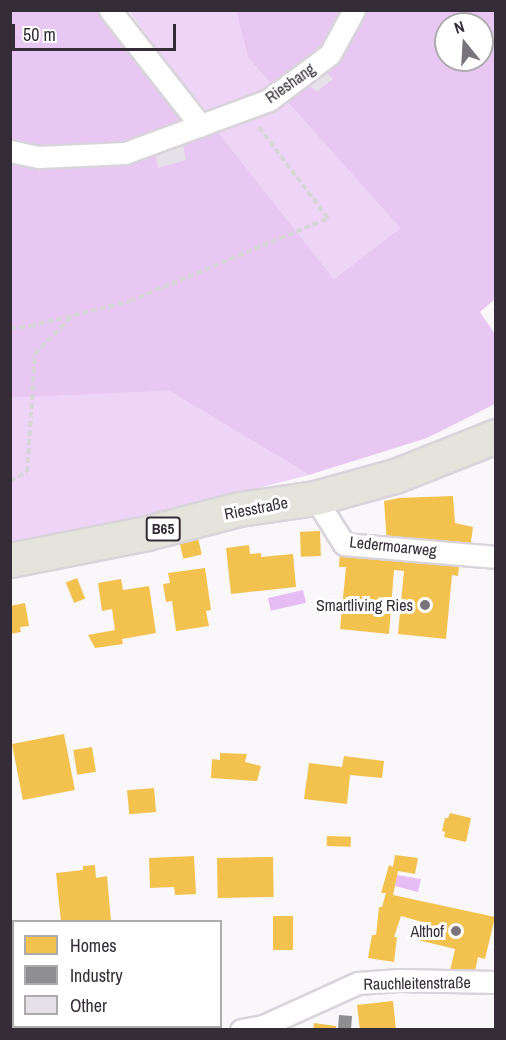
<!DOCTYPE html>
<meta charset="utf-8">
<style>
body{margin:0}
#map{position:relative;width:506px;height:1040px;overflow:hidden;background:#faf7fb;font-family:"Archivo Narrow",sans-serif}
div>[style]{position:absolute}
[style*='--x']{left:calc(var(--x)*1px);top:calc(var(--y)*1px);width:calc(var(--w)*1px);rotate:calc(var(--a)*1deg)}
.green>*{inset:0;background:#eed4f7}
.forest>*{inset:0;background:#e8c8f3}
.water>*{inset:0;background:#e5bcf3;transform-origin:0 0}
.homes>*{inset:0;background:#f2c14e;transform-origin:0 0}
.industry>*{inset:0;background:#8d8d92;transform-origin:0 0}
.building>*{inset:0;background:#e6e0e8}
.path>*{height:4px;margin-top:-2px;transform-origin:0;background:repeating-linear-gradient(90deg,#d8d5d8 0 6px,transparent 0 9px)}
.roads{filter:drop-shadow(2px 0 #d9d3db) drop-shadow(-2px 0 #d9d3db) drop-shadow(0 2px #d9d3db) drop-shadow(0 -2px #d9d3db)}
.minor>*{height:21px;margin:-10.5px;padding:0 10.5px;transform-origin:10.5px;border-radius:10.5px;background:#fefefe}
.primary>*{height:33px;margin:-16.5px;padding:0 16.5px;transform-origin:16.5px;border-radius:16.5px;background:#e4e3dc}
.dots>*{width:16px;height:16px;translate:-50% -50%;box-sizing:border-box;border:3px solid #fff;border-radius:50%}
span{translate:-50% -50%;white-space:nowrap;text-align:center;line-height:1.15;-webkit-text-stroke:6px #fff;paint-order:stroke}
.shield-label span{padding:2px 4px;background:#fff;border:2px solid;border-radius:4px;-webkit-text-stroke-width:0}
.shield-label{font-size:15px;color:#342c37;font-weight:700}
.street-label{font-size:16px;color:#342c37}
.poi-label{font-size:16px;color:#342c37}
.right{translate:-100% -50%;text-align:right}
.frame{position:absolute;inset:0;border:12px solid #342c37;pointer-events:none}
.legend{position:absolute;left:12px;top:920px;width:210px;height:108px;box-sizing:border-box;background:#fff;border:2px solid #aeabaf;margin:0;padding:8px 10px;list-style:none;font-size:18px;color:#342c37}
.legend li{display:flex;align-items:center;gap:12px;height:30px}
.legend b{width:30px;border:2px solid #aeabaf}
.north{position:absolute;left:434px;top:12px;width:60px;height:60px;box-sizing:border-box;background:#fff;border:2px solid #aeabaf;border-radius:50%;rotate:342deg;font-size:16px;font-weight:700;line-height:24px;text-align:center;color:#342c37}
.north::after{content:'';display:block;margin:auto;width:21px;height:27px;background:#79737c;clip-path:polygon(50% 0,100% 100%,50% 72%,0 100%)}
.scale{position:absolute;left:12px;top:24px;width:164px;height:27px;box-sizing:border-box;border:3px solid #342c37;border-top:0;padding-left:8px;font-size:18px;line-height:21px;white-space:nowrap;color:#342c37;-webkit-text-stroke:4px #fff;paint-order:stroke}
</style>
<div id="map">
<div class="green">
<i style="clip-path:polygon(129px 11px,236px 11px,248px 58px,400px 228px,334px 279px,197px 105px)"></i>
<i style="clip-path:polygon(169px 391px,309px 475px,100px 528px,11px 541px,10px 398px)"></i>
</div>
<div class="forest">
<i style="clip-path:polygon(evenodd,10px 11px,98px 11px,182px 122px,197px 105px,334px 279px,400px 228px,248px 58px,236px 11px,495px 11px,495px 299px,480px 312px,495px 334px,495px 404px,427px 438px,309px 475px,169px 391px,11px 398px,10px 11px,446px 24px,482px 24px,482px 60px,446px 60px,446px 24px)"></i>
</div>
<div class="water">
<i style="left:303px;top:590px;width:13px;height:36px;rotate:77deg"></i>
<i style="clip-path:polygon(397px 875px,421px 879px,418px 892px,395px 886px)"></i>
</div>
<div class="homes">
<i style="clip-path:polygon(453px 496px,455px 523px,473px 527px,470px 549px,387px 543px,384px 501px,399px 498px)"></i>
<i style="left:320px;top:531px;width:25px;height:20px;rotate:88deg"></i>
<i style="left:198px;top:538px;width:17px;height:19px;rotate:77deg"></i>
<i style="clip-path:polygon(249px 545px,250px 554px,261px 553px,261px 557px,293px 554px,296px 587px,231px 594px,226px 548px)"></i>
<i style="clip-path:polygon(340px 550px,460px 559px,458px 576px,452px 575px,446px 639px,398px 634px,404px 571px,394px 570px,389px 634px,340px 629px,346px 567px,339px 567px)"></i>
<i style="clip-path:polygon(205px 568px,211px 610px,206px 611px,209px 626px,176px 631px,172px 601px,166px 602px,163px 584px,170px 583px,168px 573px)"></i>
<i style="left:77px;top:578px;width:22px;height:12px;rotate:68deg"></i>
<i style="clip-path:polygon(121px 579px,123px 590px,149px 586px,156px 633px,122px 639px,123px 644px,95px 648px,88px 635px,115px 630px,112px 609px,102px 611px,98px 583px)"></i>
<i style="clip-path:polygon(25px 603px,29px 626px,20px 627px,21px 632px,10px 634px,10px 606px)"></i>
<i style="left:64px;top:734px;width:57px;height:53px;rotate:79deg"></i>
<i style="left:92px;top:747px;width:25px;height:19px;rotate:81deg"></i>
<i style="clip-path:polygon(220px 753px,247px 754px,245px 762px,261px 766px,257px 781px,211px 778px,212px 759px,220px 760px)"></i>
<i style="clip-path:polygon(344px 756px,384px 761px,382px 778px,350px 775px,347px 804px,304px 799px,309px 763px,342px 767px)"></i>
<i style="left:154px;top:788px;width:24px;height:27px;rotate:85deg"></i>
<i style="clip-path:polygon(450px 813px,471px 818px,466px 842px,444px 837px,445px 832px,442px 831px,445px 818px,448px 818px)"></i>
<i style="left:327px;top:836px;width:24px;height:10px;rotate:2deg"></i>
<i style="clip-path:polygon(395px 855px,418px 858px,415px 874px,398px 871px,393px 895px,495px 917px,485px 959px,478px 957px,474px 976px,450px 971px,455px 949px,418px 940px,422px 922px,401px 916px,394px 937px,397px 937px,394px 962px,368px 958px,372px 935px,376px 935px,379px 907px,382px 907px,386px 893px,381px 893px,389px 865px,393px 867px)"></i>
<i style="clip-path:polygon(194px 856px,196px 894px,175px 895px,174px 887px,150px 888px,149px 858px)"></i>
<i style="left:273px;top:857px;width:40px;height:56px;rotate:89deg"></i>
<i style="clip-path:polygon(95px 865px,96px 878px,107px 876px,111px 921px,61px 922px,56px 873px,83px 870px,83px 866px)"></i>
<i style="left:273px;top:916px;width:20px;height:34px"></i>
<i style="clip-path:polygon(393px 1001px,396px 1030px,360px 1030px,357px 1005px)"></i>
<i style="clip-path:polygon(314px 1023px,336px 1026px,336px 1030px,313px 1030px)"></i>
</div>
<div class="industry">
<i style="left:339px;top:1015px;width:13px;height:15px;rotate:4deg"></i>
</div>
<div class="building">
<i style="clip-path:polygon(323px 69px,333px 79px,316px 92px,307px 82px)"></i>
<i style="clip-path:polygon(183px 144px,186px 160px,158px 168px,155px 153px)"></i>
</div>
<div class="path">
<i style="--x:10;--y:328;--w:20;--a:-6"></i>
<i style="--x:30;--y:326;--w:103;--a:-14"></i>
<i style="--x:130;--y:301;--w:215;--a:-22.7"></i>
<i style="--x:328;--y:218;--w:116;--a:-127.3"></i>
<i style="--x:10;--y:481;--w:19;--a:-28"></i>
<i style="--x:27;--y:472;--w:118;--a:-86.1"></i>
<i style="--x:35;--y:354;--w:54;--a:-45.7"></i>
</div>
<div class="roads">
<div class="minor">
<i style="--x:110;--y:10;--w:147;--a:51.9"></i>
<i style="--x:10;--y:151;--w:30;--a:12"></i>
<i style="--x:39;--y:157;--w:86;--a:-2.7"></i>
<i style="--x:125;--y:153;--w:153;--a:-20.2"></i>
<i style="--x:269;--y:100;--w:76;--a:-37"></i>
<i style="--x:330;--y:54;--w:50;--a:-61.4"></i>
<i style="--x:315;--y:498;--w:54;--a:57.8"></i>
<i style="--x:344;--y:544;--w:153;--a:4.9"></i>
<i style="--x:10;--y:1025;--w:4;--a:0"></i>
<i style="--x:67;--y:1026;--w:60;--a:3.8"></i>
<i style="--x:241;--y:1030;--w:22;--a:-10"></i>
<i style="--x:263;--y:1026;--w:104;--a:-24.4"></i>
<i style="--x:358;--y:983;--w:41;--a:-4.2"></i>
<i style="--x:399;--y:980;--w:97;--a:1.2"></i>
</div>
<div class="primary">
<i style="--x:10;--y:560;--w:140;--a:-11.1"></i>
<i style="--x:147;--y:533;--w:95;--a:-14.6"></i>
<i style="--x:239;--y:509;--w:77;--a:-8.2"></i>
<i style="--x:315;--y:498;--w:83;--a:-15.4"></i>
<i style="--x:395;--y:476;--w:109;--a:-21.6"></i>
</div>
</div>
<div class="dots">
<i style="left:425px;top:605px;background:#79737c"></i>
<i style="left:456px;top:931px;background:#79737c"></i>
</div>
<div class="shield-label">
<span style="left:163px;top:529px">B65</span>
</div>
<div class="street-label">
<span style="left:290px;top:83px;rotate:-35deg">Rieshang</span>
<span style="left:256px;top:508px;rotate:-11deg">Riesstraße</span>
<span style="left:393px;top:546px;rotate:6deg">Ledermoarweg</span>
<span style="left:417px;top:983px;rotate:-1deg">Rauchleitenstraße</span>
</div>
<div class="poi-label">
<span class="right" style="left:413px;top:605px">Smartliving Ries</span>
<span class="right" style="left:444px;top:931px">Althof</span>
</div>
<div class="frame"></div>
<ul class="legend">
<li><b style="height:16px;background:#f2c14e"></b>Homes</li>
<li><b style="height:16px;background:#8d8d92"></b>Industry</li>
<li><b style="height:16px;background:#e6e0e8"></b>Other</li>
</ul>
<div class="north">N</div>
<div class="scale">50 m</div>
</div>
